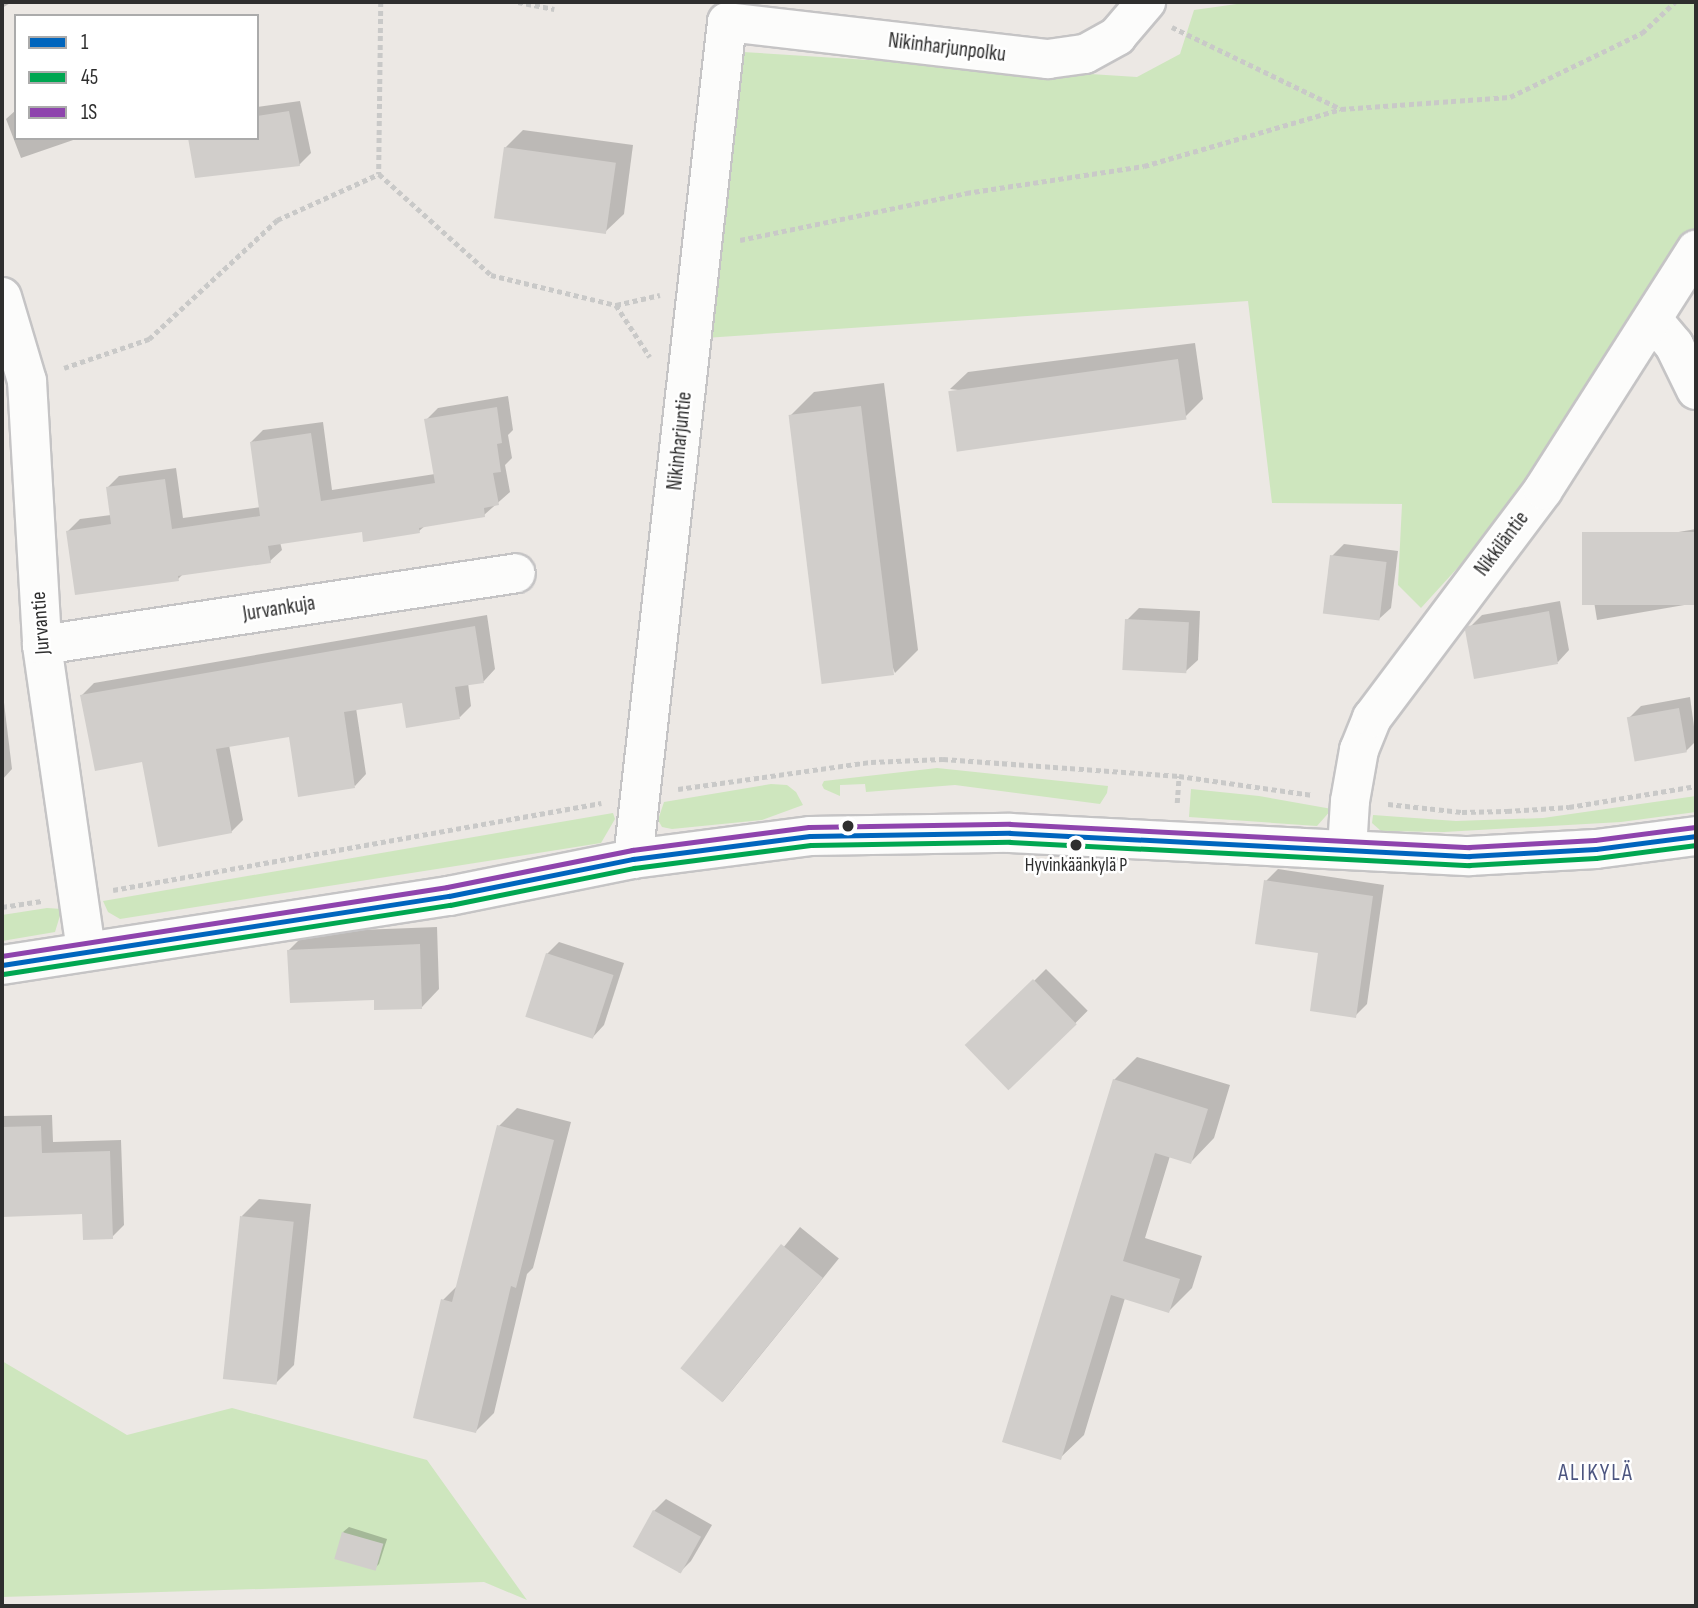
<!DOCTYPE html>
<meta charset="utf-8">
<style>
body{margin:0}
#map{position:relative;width:1698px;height:1608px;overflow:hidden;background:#ece8e4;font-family:"Sofia Sans Condensed",sans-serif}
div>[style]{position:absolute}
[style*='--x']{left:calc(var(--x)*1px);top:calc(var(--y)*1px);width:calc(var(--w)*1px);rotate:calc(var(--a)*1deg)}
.green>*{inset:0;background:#cee6be}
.shadow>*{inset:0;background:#0003;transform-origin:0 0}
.building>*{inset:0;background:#d1cecb;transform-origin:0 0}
.path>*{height:4.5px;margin-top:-2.25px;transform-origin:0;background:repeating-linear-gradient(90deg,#c9c9c8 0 5px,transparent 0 8.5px)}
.roads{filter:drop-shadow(2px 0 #c5c4c5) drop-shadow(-2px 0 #c5c4c5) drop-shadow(0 2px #c5c4c5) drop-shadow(0 -2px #c5c4c5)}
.minor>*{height:38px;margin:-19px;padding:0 19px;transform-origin:19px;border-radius:19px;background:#fcfcfb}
.secondary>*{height:38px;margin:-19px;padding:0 19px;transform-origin:19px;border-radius:19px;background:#fcfcfb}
.bus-1>*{height:5px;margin:-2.5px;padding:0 2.5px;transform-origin:2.5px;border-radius:2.5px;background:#0065bd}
.bus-2>*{height:5px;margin:-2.5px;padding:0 2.5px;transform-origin:2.5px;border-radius:2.5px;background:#00a651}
.bus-3>*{height:5px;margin:-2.5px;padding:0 2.5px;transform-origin:2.5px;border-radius:2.5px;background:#8e44ad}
.dots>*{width:19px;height:19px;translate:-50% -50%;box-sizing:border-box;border:4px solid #fff;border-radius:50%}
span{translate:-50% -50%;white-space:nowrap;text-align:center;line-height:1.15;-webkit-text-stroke:5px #fff;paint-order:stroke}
.bus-label{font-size:19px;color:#2e2e2e}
.street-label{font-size:21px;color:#2e2e2e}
.neighbourhood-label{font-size:23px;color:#4d5680;letter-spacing:2px}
.frame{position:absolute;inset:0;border:4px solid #2e2e2e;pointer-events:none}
.legend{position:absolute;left:14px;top:14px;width:245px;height:126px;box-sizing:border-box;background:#fff;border:2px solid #ababab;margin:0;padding:9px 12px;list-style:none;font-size:21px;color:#2e2e2e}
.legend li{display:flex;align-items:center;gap:14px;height:35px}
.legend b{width:35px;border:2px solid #ababab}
</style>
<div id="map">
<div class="green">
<i style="clip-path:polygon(1251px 2px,1696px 2px,1696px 232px,1535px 483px,1421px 608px,1398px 585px,1402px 504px,1272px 503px,1248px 301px,705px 338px,743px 52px,1137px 77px,1180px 54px,1194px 10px)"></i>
<i style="clip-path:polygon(937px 768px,1108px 786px,1107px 793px,1100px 804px,955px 785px,866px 792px,865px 784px,840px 785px,840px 796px,824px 789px,822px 785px,824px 781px)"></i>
<i style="clip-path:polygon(771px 784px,787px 785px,796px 792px,803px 805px,762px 820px,672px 829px,662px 827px,658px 820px,664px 802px)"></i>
<i style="clip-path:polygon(1191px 789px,1259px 796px,1332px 809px,1317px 826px,1189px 817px)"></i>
<i style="clip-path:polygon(1696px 796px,1696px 812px,1621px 822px,1444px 832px,1381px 831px,1372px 823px,1373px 815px,1456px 821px,1543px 818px)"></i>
<i style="clip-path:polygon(613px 813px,615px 819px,601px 843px,120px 919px,108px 912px,103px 901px)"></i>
<i style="clip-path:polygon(47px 908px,62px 909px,55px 932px,2px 941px,2px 915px)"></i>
<i style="clip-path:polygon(2px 1361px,127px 1435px,232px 1408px,427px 1460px,527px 1600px,484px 1582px,2px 1597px)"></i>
</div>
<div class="shadow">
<i style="clip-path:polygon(2px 2px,12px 2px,2px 8px)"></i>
<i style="clip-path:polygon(300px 101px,311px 153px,299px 165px,257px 138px,257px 107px)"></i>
<i style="clip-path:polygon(16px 110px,16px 138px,79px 138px,21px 158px,6px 119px)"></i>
<i style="clip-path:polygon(523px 130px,633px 145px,624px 214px,606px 231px,505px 148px)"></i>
<i style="clip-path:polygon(1195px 343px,1203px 399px,1185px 417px,950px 389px,968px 372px)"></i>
<i style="clip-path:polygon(884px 383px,918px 650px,895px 673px,791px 415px,814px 392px)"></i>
<i style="clip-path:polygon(508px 396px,513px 430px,508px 435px,512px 458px,505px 465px,510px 492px,484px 515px,426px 525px,419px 531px,363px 530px,280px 542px,282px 550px,270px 561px,184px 573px,178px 579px,68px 531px,80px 519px,111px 515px,107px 488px,119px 476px,176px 468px,183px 518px,261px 507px,251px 442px,263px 430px,323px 422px,332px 490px,435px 474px,426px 420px,438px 408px)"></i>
<i style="clip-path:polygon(1696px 529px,1696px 603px,1597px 620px,1586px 552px,1591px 547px)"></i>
<i style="clip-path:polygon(1344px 544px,1398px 551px,1391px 608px,1379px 619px,1332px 556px)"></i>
<i style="clip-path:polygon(1560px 601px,1569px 650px,1558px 662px,1470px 627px,1482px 615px)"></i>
<i style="clip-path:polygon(1139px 608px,1200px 611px,1198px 660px,1186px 671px,1127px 620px)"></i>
<i style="clip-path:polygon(487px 615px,495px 669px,484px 681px,468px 683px,471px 706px,460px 717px,404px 701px,356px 708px,366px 774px,355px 786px,290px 735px,229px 745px,243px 820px,231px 832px,143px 760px,82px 695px,94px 683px)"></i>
<i style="clip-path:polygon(2px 686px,12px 769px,2px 780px)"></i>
<i style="clip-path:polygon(1690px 697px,1696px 741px,1686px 751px,1629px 718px,1641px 706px)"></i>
<i style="clip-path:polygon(1278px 869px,1384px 885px,1367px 1004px,1355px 1016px,1320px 951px,1266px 881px)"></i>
<i style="clip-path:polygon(437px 927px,439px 989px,422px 1007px,375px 998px,289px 950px,307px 932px)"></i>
<i style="clip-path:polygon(559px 942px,624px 963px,604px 1025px,593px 1037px,547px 954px)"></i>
<i style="left:1046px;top:969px;width:59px;height:110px;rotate:45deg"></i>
<i style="clip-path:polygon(1137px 1057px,1230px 1085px,1214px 1138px,1191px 1162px,1170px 1156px,1145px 1238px,1202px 1256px,1192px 1288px,1169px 1311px,1125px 1298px,1084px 1435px,1060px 1458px,1114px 1080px)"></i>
<i style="clip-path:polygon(517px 1108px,571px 1122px,533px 1268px,527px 1274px,494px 1413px,476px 1431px,443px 1300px,458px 1285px,499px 1126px)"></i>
<i style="clip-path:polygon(52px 1115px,53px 1142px,121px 1140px,124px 1225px,112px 1237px,84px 1212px,2px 1215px,2px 1116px)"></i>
<i style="clip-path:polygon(259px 1199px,311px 1204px,294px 1365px,276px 1383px,242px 1216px)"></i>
<i style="left:800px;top:1227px;width:50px;height:184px;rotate:39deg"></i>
<i style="clip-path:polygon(666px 1499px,712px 1525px,691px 1561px,679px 1573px,654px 1511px)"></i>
<i style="clip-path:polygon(349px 1527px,387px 1539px,379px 1564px,374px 1569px,343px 1532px)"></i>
</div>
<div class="building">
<i style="clip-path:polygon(289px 111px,300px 166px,195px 178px,188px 138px,257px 138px,257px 116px)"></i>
<i style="left:504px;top:147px;width:113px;height:72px;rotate:8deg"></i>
<i style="left:1178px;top:359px;width:61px;height:232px;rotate:82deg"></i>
<i style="left:861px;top:406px;width:271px;height:73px;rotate:83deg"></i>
<i style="clip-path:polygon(497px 407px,502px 443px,497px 444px,501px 472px,493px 473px,499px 505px,484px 508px,485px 517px,419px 528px,420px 533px,363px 542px,362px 532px,268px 546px,271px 563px,178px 576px,179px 581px,75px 595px,66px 531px,111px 524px,106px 487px,165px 479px,172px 529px,260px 516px,250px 442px,311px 433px,321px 501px,435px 483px,424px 419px)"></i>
<i style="left:1696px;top:532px;width:73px;height:114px;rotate:90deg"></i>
<i style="left:1330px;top:555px;width:57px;height:59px;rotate:7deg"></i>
<i style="clip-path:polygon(1549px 611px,1558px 664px,1474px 679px,1465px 630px,1468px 626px)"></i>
<i style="left:1125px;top:619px;width:64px;height:51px;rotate:3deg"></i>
<i style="clip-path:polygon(475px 626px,484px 683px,455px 687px,460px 719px,406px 728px,402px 703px,344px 712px,355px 788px,298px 797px,289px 737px,216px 749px,232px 833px,158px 847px,142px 762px,95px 771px,80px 695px)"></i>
<i style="left:1679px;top:708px;width:45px;height:53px;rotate:80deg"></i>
<i style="clip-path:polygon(1264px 880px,1373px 896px,1356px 1018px,1310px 1011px,1318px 953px,1255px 944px)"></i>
<i style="clip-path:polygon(420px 944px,422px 1009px,374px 1010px,374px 1000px,290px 1003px,287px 950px)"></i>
<i style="left:546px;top:953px;width:71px;height:67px;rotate:18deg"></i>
<i style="left:1033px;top:979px;width:63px;height:95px;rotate:46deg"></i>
<i style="clip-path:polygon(1113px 1079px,1208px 1109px,1191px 1164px,1155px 1153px,1123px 1261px,1180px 1279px,1169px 1313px,1111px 1295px,1061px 1460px,1002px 1442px)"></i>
<i style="clip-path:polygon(497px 1125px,554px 1140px,516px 1288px,511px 1286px,476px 1433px,413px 1418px,441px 1299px,452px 1302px)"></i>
<i style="clip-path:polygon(41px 1126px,42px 1153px,110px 1151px,113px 1239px,83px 1240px,82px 1214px,2px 1217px,2px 1127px)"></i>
<i style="left:240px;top:1216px;width:54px;height:164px;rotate:6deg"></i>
<i style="left:781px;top:1244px;width:54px;height:160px;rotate:39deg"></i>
<i style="left:653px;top:1510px;width:55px;height:42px;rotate:29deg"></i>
<i style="left:342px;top:1532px;width:43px;height:28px;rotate:16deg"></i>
</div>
<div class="path">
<i style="--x:381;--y:2;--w:172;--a:90.7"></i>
<i style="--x:379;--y:174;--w:151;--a:42"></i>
<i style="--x:491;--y:275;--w:129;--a:13.5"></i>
<i style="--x:616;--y:305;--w:45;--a:-12.8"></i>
<i style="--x:518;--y:2;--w:37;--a:11"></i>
<i style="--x:1172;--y:27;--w:188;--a:25.9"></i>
<i style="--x:740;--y:240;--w:231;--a:-11.7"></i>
<i style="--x:966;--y:193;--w:180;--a:-8.6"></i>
<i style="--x:1144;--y:166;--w:205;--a:-16.1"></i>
<i style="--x:1341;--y:109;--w:169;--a:-4.1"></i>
<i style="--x:1510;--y:97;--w:147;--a:-25.9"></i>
<i style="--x:1642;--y:33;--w:45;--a:-43.2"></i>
<i style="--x:616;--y:305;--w:62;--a:56.8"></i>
<i style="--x:64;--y:368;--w:90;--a:-18.8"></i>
<i style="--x:149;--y:339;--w:175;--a:-42.9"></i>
<i style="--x:277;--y:220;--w:112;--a:-24.3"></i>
<i style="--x:678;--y:789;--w:195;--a:-8"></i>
<i style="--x:871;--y:762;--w:72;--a:-2.4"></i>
<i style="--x:943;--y:759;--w:237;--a:4.1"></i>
<i style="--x:1179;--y:776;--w:135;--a:8.1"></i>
<i style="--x:1177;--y:803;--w:27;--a:-86"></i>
<i style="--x:1388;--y:804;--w:74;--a:6.2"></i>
<i style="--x:1462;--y:812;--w:45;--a:-1.3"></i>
<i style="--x:1507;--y:811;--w:62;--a:-3.7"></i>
<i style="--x:1569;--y:807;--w:129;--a:-9.4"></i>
<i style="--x:113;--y:890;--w:496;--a:-10.1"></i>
<i style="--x:2;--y:907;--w:40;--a:-8.5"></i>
</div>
<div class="roads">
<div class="minor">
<i style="--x:2;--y:297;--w:88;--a:73.4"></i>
<i style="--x:27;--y:381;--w:264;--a:86.7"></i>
<i style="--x:42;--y:645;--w:308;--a:81.8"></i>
<i style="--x:1653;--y:320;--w:33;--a:50"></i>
<i style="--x:1674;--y:345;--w:50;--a:63.9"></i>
<i style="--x:42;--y:645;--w:479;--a:-8.6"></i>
<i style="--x:1347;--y:849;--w:48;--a:-86.4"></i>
<i style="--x:1350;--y:801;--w:52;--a:-80"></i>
<i style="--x:1359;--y:750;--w:35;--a:-68"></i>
<i style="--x:1372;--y:718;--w:285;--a:-53.1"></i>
<i style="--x:1543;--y:490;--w:285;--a:-57.5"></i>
<i style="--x:633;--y:859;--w:842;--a:-83.59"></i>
<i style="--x:727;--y:22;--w:323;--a:6.6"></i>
<i style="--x:1048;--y:59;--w:37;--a:-8"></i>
<i style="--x:1085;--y:54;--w:37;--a:-29"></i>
<i style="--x:1117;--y:36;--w:45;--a:-49.5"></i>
</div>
<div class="secondary">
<i style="--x:2;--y:965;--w:452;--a:-8.8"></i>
<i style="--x:449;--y:896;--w:188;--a:-11.4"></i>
<i style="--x:633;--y:859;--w:178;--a:-7.4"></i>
<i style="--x:810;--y:836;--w:200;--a:-0.9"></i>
<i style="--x:1010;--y:833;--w:460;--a:2.9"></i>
<i style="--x:1469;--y:856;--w:127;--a:-3.2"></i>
<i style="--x:1596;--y:849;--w:101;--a:-7.4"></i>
</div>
</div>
<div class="bus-1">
<i style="--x:2;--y:965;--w:452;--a:-8.8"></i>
<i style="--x:449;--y:896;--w:188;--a:-11.4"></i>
<i style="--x:633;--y:859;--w:178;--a:-7.4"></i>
<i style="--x:810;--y:836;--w:200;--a:-0.9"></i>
<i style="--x:1010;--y:833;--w:460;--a:2.9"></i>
<i style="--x:1469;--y:856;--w:127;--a:-3.2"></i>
<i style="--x:1596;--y:849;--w:101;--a:-7.4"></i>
</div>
<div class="bus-2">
<i style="--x:3;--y:974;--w:452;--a:-8.8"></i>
<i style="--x:450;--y:905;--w:188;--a:-11.4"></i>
<i style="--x:634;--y:868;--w:178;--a:-7.4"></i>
<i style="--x:811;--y:845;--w:199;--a:-0.9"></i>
<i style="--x:1010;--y:842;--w:460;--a:2.9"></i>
<i style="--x:1469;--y:865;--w:127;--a:-3.2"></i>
<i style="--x:1596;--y:858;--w:101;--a:-7.4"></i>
</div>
<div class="bus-3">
<i style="--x:2;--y:956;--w:450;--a:-8.8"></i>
<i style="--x:447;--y:887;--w:189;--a:-11.3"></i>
<i style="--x:632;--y:850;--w:178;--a:-7.4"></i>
<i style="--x:809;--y:827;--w:201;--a:-0.9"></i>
<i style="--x:1010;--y:824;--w:460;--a:2.9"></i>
<i style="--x:1469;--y:847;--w:126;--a:-3.2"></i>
<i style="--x:1595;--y:840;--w:101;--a:-7.4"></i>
</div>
<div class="dots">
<i style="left:848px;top:826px;background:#2e2e2e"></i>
<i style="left:1076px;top:845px;background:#2e2e2e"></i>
</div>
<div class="bus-label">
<span style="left:1076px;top:866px">Hyvinkäänkylä P</span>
</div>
<div class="street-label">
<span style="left:947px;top:48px;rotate:7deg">Nikinharjunpolku</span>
<span style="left:680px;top:441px;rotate:-84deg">Nikinharjuntie</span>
<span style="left:1502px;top:544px;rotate:-53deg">Nikkiläntie</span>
<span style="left:279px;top:609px;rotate:-9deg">Jurvankuja</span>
<span style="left:41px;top:623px;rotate:-94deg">Jurvantie</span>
</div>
<div class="neighbourhood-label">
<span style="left:1596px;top:1473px">ALIKYLÄ</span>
</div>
<div class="frame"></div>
<ul class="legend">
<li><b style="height:9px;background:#0065bd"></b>1</li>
<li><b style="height:9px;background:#00a651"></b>45</li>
<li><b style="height:9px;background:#8e44ad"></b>1S</li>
</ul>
</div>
